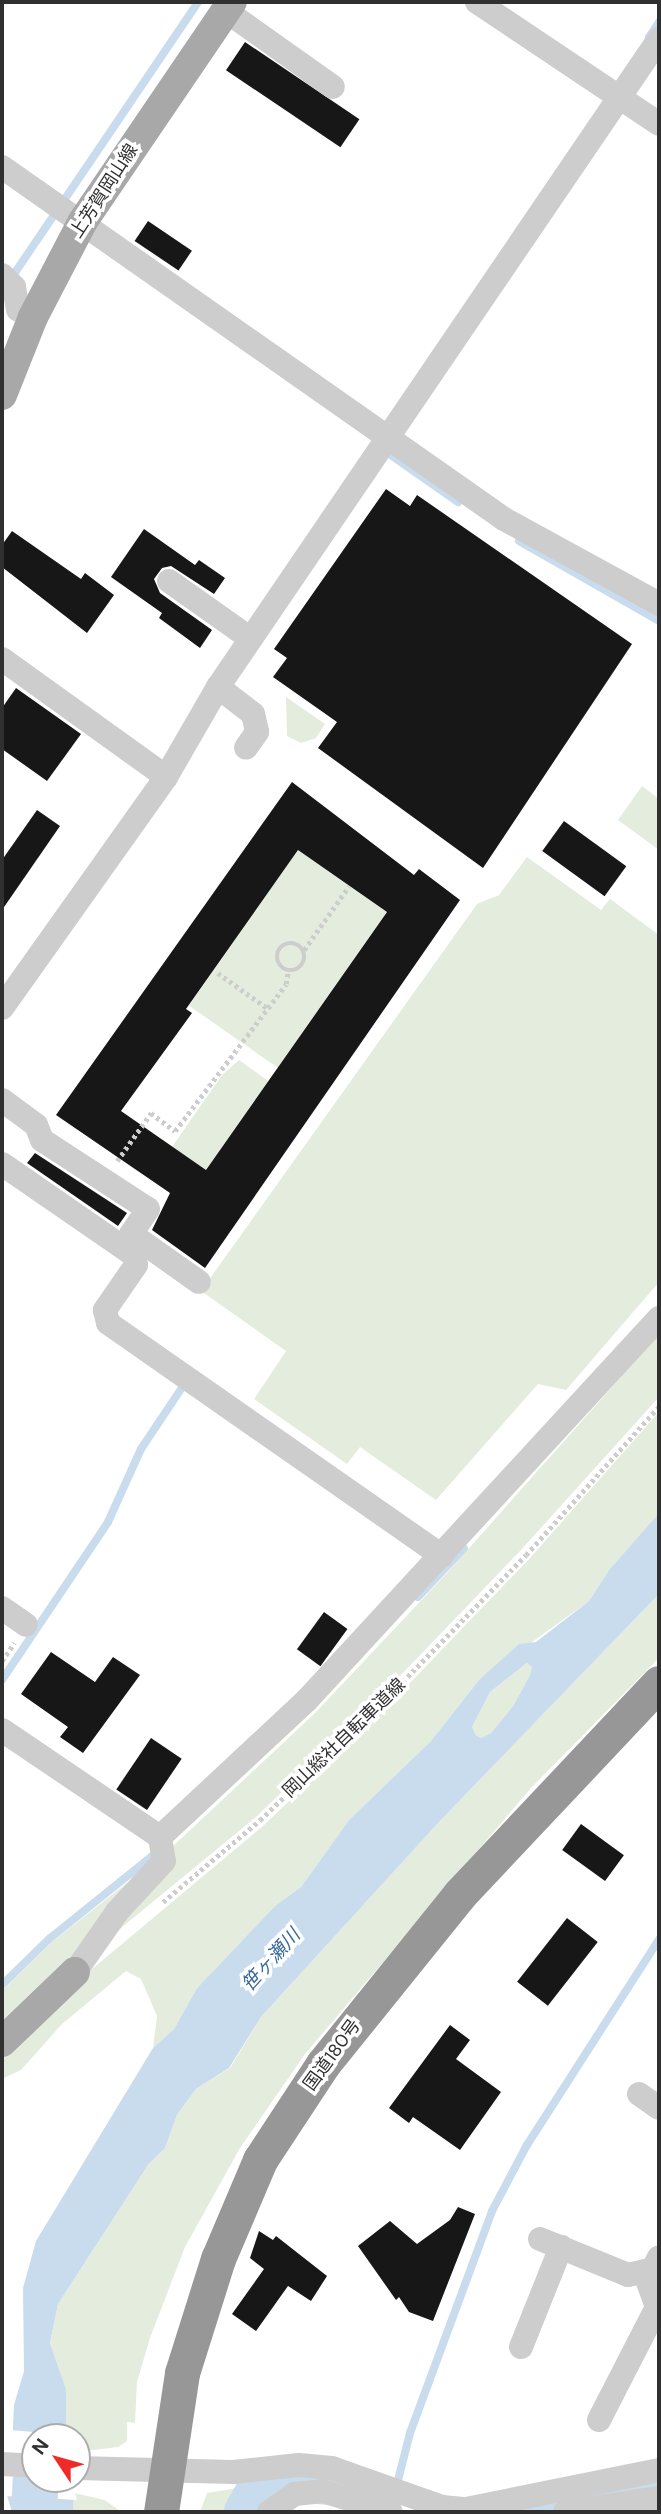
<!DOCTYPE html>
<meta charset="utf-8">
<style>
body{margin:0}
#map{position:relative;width:661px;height:2514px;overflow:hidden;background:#fff;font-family:"DM Sans","Noto Sans JP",sans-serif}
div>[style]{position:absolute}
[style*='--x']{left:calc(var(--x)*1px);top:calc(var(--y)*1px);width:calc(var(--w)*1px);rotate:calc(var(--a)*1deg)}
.green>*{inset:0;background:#e4eddd;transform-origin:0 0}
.water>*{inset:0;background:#c8dcee}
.pier>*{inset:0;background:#fff}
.stream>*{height:8px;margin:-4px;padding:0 4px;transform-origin:4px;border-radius:4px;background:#c8dcee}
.river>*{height:46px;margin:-23px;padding:0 23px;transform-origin:23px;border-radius:23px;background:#c8dcee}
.building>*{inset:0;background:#171717;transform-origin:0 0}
.path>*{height:4.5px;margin-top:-2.25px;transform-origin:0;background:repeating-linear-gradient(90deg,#cdcdcd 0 3.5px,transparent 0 7px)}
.path>.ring{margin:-2.25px;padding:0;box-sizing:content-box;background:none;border:4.5px solid #cdcdcd;border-radius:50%}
.minor>*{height:24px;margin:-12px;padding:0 12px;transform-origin:12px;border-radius:12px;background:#cdcdcd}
.major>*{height:30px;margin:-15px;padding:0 15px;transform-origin:15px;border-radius:15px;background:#a8a8a8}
.highway>*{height:35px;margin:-17.5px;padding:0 17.5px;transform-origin:17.5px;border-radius:17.5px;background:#979797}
span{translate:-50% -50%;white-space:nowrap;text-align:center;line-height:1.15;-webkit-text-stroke:7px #fff;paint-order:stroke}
.street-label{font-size:18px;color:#303030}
.water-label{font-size:19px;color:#386a97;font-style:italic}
.frame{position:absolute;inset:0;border:4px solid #303030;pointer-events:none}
.north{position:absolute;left:21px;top:2423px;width:70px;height:70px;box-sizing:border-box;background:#fff;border:2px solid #acacac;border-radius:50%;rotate:306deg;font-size:19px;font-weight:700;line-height:28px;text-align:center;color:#303030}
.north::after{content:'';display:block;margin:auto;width:24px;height:32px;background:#ef2a29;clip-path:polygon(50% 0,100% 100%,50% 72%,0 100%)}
</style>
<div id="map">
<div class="green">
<i style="clip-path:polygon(286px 697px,325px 724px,316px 738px,301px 743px,287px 736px)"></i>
<i style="clip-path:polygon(642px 786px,659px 799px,659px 850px,618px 820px)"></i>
<i style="left:298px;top:850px;width:108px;height:190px;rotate:35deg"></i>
<i style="clip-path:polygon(527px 857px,601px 910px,610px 899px,659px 935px,659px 1282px,566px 1390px,538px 1384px,436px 1500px,360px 1447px,347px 1464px,254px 1399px,286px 1351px,201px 1291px,477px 904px,499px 895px)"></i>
<i style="clip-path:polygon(239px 1060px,268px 1081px,206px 1170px,172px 1147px,222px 1075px)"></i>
<i style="clip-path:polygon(659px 1334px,659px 1397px,521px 1550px,375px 1702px,256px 1817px,98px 1947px,171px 1848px,315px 1713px,447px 1573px)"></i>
<i style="clip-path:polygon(659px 1412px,659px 1513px,609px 1570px,589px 1601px,479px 1680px,431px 1741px,349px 1820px,301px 1887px,275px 1906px,197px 1988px,174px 2029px,153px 2048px,157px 2016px,141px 1979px,126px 1971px,62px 2024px,21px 2070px,2px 2079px,2px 2055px,79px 1980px,264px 1825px,382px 1712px,530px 1558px)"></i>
<i style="clip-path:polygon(659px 1594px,659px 1658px,531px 1788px,305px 2054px,240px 2148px,185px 2247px,150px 2338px,137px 2382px,135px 2423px,127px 2422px,127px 2441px,118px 2447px,77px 2452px,77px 2437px,66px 2437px,66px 2389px,50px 2343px,58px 2304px,148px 2165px,165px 2148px,177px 2115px,196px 2089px,230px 2068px,261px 2017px,439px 1822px)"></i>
<i style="clip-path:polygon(527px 1663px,532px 1667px,529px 1677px,513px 1706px,491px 1733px,481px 1738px,476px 1735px,472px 1727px,490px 1692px)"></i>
<i style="clip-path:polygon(155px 1861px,2px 2037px,2px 1991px,53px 1941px)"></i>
<i style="clip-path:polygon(255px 2485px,258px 2512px,200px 2512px,207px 2493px)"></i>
<i style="clip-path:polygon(74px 2493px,105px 2500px,121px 2512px,73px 2512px)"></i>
</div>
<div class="water">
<i style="clip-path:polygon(evenodd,659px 1513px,659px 1594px,439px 1822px,261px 2017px,229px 2068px,196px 2089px,177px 2115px,165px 2148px,148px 2165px,58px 2304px,50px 2343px,66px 2389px,66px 2437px,35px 2437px,12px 2449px,14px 2405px,24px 2371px,23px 2288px,36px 2241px,153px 2048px,174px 2029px,197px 1988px,275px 1906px,301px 1887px,349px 1820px,431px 1741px,479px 1680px,519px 1644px,536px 1642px,589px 1601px,609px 1570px,659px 1513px,527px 1663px,532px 1667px,529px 1677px,513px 1706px,491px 1733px,481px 1738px,476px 1735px,472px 1727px,490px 1692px,527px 1663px)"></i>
<i style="clip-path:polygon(6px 2492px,74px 2493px,73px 2512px,12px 2512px)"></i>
</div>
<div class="pier">
<i style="clip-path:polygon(10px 2430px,69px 2435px,69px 2437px,35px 2437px,35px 2454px,12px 2453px)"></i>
<i style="clip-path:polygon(6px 2488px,74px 2489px,77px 2500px,4px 2496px)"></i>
</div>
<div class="stream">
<i style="--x:649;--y:37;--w:18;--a:-56"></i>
<i style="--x:10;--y:280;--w:336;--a:-55.9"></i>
<i style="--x:382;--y:449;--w:93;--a:34.9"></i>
<i style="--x:519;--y:541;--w:161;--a:29.7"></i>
<i style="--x:418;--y:1597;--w:67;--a:-46.8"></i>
<i style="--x:2;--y:1680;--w:190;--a:-56.1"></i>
<i style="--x:108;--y:1522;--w:80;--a:-65.7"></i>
<i style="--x:141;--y:1449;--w:72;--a:-56.3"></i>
<i style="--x:2;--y:1985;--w:66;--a:-44.4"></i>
<i style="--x:49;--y:1939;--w:137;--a:-38.8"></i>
<i style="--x:396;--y:2488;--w:57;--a:-75.7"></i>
<i style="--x:410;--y:2433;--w:237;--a:-69.7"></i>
<i style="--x:492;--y:2211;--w:75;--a:-62.1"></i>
<i style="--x:527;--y:2145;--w:245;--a:-57.3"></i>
</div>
<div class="river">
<i style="--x:34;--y:2512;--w:33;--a:-87"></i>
<i style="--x:247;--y:2512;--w:20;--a:-60"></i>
<i style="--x:257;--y:2495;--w:43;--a:-21.8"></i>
<i style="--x:297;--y:2479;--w:37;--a:5"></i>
<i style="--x:334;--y:2482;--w:39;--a:18"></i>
<i style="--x:523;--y:2512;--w:138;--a:-10.8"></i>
</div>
<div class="building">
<i style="left:245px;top:42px;width:138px;height:34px;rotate:34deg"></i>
<i style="left:148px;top:221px;width:53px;height:24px;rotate:34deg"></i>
<i style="clip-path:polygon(386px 489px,410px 506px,417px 495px,632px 644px,483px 868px,318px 748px,337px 722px,273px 677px,287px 658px,274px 649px)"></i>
<i style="clip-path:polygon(144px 529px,195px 565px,199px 560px,225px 578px,214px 594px,171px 566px,162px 568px,154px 579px,160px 593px,212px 630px,200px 648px,159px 618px,162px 613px,111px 577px)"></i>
<i style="clip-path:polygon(12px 531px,81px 579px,85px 573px,114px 595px,87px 633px,2px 567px,2px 545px)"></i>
<i style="clip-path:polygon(16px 688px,81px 734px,47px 781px,2px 749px,2px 708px)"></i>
<i style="clip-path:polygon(evenodd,292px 782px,414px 875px,419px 869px,460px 900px,205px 1268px,152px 1230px,170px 1193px,56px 1115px,292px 782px,298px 850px,387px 912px,206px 1170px,121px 1111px,192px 1013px,186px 1009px,298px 850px)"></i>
<i style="clip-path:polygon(37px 810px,60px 826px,2px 910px,2px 860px)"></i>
<i style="left:564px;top:821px;width:77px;height:37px;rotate:36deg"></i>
<i style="clip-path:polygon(35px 1153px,127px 1213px,118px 1226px,27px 1163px)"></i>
<i style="left:324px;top:1612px;width:29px;height:46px;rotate:36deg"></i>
<i style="clip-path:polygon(51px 1652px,95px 1682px,113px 1657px,140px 1675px,83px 1753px,60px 1737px,68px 1727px,21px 1694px)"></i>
<i style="left:151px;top:1738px;width:37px;height:62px;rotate:34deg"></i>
<i style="left:581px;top:1824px;width:53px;height:32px;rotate:36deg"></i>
<i style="left:567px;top:1918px;width:39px;height:81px;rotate:38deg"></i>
<i style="clip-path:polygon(450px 2025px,470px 2040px,456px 2059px,501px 2092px,460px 2150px,413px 2117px,409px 2123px,389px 2108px)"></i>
<i style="clip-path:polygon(458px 2207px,475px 2214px,433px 2321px,409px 2312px,399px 2297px,396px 2300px,358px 2246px,390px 2221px,417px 2244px,450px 2220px)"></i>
<i style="clip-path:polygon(259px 2231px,273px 2240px,276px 2236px,327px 2276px,311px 2301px,288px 2286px,256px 2331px,232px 2314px,264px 2269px,250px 2258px)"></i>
</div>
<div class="path">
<i class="ring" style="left:277px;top:943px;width:23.5px;height:23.5px"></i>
<i style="--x:304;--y:950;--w:78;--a:-54.9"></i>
<i style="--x:218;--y:973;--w:60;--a:35.5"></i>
<i style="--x:117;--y:1161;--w:59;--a:-54.7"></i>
<i style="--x:151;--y:1113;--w:30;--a:37"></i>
<i style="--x:175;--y:1131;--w:184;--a:-52.9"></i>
<i style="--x:286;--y:984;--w:13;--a:-81"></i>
<i style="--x:2;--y:1661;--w:22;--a:-56"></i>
<i style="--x:163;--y:1902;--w:127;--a:-40.2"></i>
<i style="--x:260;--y:1820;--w:163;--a:-43.8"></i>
<i style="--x:378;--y:1707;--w:212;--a:-45.8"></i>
<i style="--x:526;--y:1555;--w:200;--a:-48.2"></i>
</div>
<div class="minor">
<i style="--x:477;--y:2;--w:219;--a:33.8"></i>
<i style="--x:226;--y:11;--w:131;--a:35.4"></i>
<i style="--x:2;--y:167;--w:613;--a:35.04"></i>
<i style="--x:504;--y:519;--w:177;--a:28.7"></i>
<i style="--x:2;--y:275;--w:17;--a:45"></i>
<i style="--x:14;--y:287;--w:23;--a:80"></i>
<i style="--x:169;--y:581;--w:100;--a:35.3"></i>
<i style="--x:2;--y:659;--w:202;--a:35.7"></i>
<i style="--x:218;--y:687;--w:44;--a:37.6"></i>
<i style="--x:253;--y:714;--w:18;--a:77"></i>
<i style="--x:257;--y:732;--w:19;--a:125"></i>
<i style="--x:2;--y:1008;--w:283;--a:-54.6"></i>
<i style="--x:166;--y:777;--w:104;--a:-60"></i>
<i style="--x:218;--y:687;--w:784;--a:-55.76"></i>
<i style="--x:2;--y:1100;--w:42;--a:36.3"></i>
<i style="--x:36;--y:1125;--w:16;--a:68"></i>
<i style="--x:42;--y:1140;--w:126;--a:33.1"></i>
<i style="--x:148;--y:1209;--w:30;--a:124"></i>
<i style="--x:131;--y:1234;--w:83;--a:35.2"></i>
<i style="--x:2;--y:1164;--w:160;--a:34.6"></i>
<i style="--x:134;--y:1255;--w:10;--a:79"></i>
<i style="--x:136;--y:1265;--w:55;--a:124.6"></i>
<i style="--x:105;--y:1310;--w:13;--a:77"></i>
<i style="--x:108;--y:1323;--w:407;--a:34.9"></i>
<i style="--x:2;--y:1608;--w:29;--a:35"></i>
<i style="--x:2;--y:1730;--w:191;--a:34.1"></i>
<i style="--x:160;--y:1837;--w:24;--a:81"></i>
<i style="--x:164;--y:1861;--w:69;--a:132.7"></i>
<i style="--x:117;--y:1912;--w:73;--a:125"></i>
<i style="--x:160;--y:1837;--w:200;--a:-43"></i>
<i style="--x:306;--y:1701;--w:521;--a:-47.33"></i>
<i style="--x:639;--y:2094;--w:24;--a:35"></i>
<i style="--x:540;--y:2239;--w:95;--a:22.2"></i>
<i style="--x:628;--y:2275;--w:26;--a:-13"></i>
<i style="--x:653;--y:2269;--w:13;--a:-63"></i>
<i style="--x:521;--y:2347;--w:108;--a:-68.2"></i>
<i style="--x:599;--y:2420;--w:127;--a:-62.8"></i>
<i style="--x:657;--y:2307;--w:38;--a:-110"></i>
<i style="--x:2;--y:2464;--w:33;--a:3"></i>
<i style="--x:77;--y:2468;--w:156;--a:1.5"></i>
<i style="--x:233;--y:2472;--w:66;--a:-6.1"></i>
<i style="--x:299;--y:2465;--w:33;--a:5"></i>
<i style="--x:332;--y:2468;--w:117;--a:19.5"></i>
<i style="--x:442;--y:2507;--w:24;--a:5"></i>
<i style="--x:466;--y:2509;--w:197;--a:-11.4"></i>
<i style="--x:269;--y:2512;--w:32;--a:-35"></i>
<i style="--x:295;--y:2494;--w:28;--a:-6"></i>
<i style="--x:323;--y:2491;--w:71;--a:17.2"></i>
<i style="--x:565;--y:2512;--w:95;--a:-8.5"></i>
</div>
<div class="major">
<i style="--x:2;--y:395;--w:84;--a:-68.3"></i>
<i style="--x:33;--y:317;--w:108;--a:-62.5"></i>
<i style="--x:83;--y:221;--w:265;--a:-55.8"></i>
<i style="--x:2;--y:2042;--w:101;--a:-43.8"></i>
</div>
<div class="highway">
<i style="--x:161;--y:2512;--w:141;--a:-81.4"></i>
<i style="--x:182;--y:2373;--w:120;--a:-72.5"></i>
<i style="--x:218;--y:2259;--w:108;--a:-67"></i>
<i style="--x:260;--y:2160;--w:115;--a:-56.7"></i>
<i style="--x:323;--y:2064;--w:218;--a:-51.1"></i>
<i style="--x:460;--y:1894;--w:290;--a:-46.7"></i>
</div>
<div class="street-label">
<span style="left:104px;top:191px;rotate:-57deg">上芳賀岡山線</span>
<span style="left:344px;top:1738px;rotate:-44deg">岡山総社自転車道線</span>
<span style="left:332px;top:2055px;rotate:-54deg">国道180号</span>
</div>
<div class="water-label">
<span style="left:271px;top:1960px;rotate:-48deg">笹ヶ瀬川</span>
</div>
<div class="frame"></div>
<div class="north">N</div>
</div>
